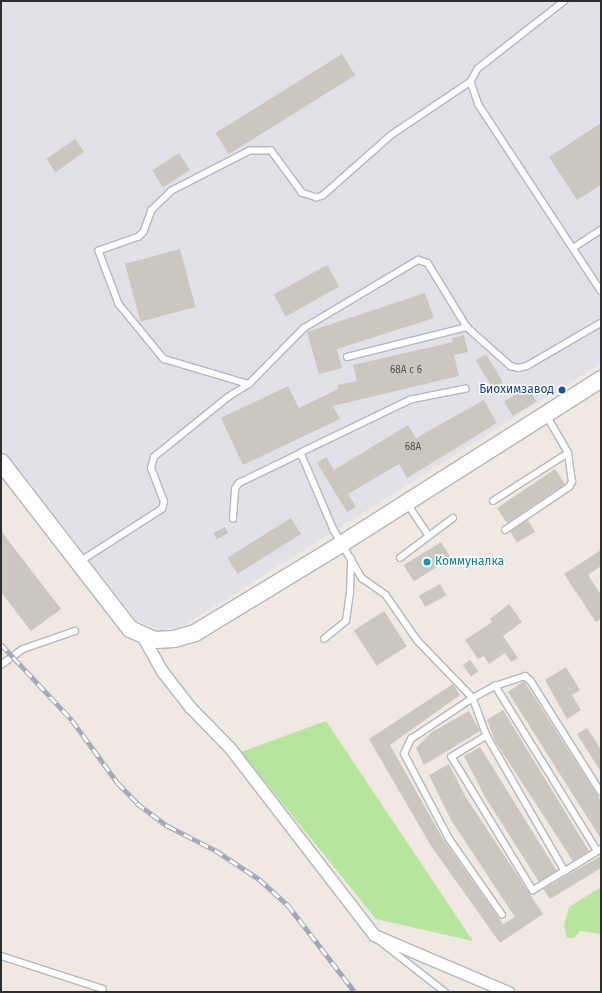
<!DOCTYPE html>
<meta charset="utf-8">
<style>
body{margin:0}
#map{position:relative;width:602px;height:993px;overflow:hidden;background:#efe9e1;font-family:"Fira Sans",sans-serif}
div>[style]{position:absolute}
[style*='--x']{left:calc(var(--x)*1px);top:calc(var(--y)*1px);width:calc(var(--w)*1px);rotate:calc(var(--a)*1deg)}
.industrial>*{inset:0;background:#e3e1e8}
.green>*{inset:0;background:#b6e59e}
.building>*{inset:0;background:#cbc7bf;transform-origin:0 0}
.roads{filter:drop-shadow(1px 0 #b4b7c1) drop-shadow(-1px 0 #b4b7c1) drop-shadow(0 1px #b4b7c1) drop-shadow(0 -1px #b4b7c1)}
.service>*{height:5.5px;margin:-2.75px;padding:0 2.75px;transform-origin:2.75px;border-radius:2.75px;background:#fff}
.minor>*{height:11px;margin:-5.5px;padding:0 5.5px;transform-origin:5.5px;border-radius:5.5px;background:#fff}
.secondary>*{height:16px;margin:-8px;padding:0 8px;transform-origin:8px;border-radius:8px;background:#fff}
.rail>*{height:4.5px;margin-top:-2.25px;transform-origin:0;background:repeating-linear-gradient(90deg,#fff 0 9px,#a3a6b8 0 18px);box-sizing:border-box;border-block:1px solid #a3a6b8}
.dots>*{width:11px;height:11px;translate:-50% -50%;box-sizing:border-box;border:2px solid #fff;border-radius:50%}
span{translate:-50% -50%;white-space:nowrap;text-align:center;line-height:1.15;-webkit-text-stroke:3px #fff;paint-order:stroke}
.number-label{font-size:10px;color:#555452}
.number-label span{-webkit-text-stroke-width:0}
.transit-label{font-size:12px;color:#164399}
.right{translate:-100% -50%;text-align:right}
.culture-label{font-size:12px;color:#0d838f}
.left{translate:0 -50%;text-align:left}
.frame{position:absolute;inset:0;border:2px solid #2e2e2e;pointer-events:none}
</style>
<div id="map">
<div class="industrial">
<i style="clip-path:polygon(1px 1px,601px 1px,601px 363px,180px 628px,161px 630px,137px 621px,1px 447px)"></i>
</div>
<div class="green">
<i style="clip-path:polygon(326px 721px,473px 941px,376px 919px,241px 752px)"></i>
<i style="clip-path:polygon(601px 887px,601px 934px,580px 931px,574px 938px,567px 938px,564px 925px,569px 907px)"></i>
</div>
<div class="building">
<i style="left:342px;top:54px;width:25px;height:149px;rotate:58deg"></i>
<i style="clip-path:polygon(601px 123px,601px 185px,577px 200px,549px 157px)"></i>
<i style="left:75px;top:139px;width:16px;height:35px;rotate:55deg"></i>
<i style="left:179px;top:153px;width:20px;height:32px;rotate:57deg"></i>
<i style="left:180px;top:249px;width:60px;height:57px;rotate:75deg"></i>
<i style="left:327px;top:265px;width:25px;height:61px;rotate:61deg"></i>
<i style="clip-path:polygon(425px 293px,434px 318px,337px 349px,342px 368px,319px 374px,307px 332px)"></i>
<i style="clip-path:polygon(464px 335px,468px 352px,454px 355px,459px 376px,333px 406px,340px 419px,243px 465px,221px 418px,288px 386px,299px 408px,338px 389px,337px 385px,357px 381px,353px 365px,453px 342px,452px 338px)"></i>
<i style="left:486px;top:354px;width:33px;height:12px;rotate:59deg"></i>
<i style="left:528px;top:387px;width:17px;height:28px;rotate:59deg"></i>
<i style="clip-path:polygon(484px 400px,497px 423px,407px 478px,399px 464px,348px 494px,356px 507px,347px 512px,317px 463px,326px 457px,334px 470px,408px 425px,416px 438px)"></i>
<i style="left:555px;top:469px;width:18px;height:70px;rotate:56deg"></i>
<i style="left:291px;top:518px;width:19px;height:75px;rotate:58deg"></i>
<i style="left:528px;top:520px;width:14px;height:21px;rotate:60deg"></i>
<i style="left:225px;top:527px;width:7px;height:13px;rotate:63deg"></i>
<i style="clip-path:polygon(1px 531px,61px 609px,31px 631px,1px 592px)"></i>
<i style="left:441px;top:542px;width:19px;height:44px;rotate:58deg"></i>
<i style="clip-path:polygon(601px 550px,601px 566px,588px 575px,601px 595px,601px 619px,596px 622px,564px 574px)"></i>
<i style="left:440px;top:584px;width:13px;height:24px;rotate:61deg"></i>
<i style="clip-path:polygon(509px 604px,522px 622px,503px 636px,518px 658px,511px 662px,505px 653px,489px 664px,484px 656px,478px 659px,465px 640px,492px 622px,490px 619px)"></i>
<i style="left:384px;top:611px;width:42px;height:36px;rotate:57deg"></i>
<i style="left:470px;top:660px;width:14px;height:9px;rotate:54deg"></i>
<i style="clip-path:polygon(566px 667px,580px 690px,572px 695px,581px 710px,567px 719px,545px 680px)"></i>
<i style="clip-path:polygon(524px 681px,601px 801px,601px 839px,508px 692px)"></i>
<i style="clip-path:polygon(453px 684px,460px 695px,390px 745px,443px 839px,503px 924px,515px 917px,451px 820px,429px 775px,449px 764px,465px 796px,543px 914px,500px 943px,431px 846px,369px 739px)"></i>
<i style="clip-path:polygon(503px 710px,589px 851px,573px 861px,495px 741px,487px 720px)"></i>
<i style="clip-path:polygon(469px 711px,480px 731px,424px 765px,416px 748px,432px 732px)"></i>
<i style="clip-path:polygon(587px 728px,601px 750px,601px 772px,577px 734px)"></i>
<i style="clip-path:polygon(480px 747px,557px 871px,539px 882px,485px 797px,464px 756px)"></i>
<i style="clip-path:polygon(601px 856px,601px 868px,550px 899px,543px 889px)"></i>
</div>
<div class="roads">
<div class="service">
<i style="--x:565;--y:1;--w:110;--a:142"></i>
<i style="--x:478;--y:69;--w:15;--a:118"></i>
<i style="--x:471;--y:82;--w:24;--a:71"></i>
<i style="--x:479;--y:105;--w:222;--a:56.7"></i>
<i style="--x:471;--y:82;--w:95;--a:146.1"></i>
<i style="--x:392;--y:135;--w:92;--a:138.5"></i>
<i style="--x:323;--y:196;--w:6;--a:162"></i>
<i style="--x:317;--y:198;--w:16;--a:-162"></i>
<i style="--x:302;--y:193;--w:52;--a:-126.4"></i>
<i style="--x:271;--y:151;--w:21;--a:180"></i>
<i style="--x:250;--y:151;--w:88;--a:152.9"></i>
<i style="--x:172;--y:191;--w:28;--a:136"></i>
<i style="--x:152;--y:210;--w:23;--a:110"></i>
<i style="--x:144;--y:232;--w:7;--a:135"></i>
<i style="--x:139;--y:237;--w:42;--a:160.7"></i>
<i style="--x:99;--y:251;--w:57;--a:69.3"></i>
<i style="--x:119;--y:304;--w:71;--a:50.7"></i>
<i style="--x:164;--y:359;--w:89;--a:16.4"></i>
<i style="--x:249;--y:384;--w:78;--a:-45.5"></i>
<i style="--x:304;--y:328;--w:133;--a:-30.8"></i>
<i style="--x:418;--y:260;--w:10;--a:17"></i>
<i style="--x:428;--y:263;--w:75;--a:58.6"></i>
<i style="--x:467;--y:327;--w:59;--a:41.6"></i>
<i style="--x:511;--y:366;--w:7;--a:16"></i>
<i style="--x:518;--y:368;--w:9;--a:-13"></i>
<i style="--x:527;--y:366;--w:86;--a:-30.2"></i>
<i style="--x:573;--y:248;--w:33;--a:-33"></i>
<i style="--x:347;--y:357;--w:124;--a:-14"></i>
<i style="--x:466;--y:389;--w:56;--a:168.7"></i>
<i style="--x:411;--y:400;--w:122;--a:154.3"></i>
<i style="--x:301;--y:453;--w:84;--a:66.8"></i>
<i style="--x:334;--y:530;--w:56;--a:59.7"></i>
<i style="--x:362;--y:578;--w:29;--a:35"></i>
<i style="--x:386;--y:595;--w:56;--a:55.2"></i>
<i style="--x:418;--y:641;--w:79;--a:46"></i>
<i style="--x:473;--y:698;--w:25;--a:-29"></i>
<i style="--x:493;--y:501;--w:89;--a:-32.6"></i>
<i style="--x:407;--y:503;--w:37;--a:56"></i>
<i style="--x:233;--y:519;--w:30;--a:-86"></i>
<i style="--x:235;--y:489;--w:7;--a:-56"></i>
<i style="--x:239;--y:483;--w:69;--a:-25.8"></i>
<i style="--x:505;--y:530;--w:77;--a:-33.9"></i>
<i style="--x:569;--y:487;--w:6;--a:-59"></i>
<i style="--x:572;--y:482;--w:29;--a:-98"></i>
<i style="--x:568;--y:453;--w:44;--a:-120.1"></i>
<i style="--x:400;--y:558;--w:66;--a:-37"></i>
<i style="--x:79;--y:562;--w:98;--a:-32.6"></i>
<i style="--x:162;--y:509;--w:7;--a:-74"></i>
<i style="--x:164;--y:502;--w:36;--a:-111"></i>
<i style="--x:151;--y:468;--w:11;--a:-75"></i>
<i style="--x:154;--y:457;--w:95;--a:-39"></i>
<i style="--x:228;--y:397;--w:25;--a:-32"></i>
<i style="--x:324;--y:639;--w:28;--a:-39"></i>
<i style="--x:346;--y:621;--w:28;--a:-82"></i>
<i style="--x:350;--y:593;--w:34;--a:-88"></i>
<i style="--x:1;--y:665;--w:27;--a:-36"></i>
<i style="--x:23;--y:649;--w:55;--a:-19.1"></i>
<i style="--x:487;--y:736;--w:156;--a:60"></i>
<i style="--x:565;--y:871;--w:42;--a:-31.4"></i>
<i style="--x:597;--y:851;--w:194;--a:-121.7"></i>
<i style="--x:495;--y:686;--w:32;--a:-18"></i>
<i style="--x:525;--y:676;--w:8;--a:40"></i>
<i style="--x:531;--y:681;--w:131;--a:57.8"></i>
<i style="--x:502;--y:915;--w:93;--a:-124.9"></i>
<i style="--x:449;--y:839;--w:96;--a:-117.9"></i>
<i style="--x:404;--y:754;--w:17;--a:-65"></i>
<i style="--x:411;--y:739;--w:74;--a:-33.5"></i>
<i style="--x:473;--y:698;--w:40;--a:69.8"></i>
<i style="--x:487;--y:736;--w:41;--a:149"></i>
<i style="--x:452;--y:757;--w:156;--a:58.7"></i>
<i style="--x:533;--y:890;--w:37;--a:-31"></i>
<i style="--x:380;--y:941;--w:83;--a:38.1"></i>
<i style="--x:1;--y:956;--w:107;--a:17.9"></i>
</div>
<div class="minor">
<i style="--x:143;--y:637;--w:39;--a:61"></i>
<i style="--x:162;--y:671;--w:46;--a:52.1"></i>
<i style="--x:190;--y:707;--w:57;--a:45.7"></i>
<i style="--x:230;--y:748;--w:236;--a:52.4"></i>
<i style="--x:374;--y:935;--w:146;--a:23"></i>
</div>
<div class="secondary">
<i style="--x:1;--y:462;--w:211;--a:52.3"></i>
<i style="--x:130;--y:629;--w:27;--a:24"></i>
<i style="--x:155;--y:640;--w:19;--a:-3"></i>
<i style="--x:174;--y:639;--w:22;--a:-16"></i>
<i style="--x:195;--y:633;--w:173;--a:-31.3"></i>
<i style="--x:343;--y:543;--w:306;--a:-32.4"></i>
</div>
</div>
<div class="rail">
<i style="--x:1;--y:644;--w:104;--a:46.9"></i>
<i style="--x:72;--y:720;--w:78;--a:53.9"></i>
<i style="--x:118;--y:783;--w:28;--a:46"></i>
<i style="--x:137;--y:803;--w:39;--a:37"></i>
<i style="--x:168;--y:826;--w:53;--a:27.1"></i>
<i style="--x:215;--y:850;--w:53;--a:33.4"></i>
<i style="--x:259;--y:879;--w:39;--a:42"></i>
<i style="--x:288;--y:905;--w:110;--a:52.4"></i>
</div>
<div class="dots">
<i style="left:562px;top:390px;background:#1a4fb4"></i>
<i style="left:427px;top:562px;background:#0f9aa8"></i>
</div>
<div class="number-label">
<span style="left:406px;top:371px">68А с 6</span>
<span style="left:413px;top:448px">68А</span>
</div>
<div class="transit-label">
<span class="right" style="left:554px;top:390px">Биохимзавод</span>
</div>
<div class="culture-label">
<span class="left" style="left:435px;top:562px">Коммуналка</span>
</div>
<div class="frame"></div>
</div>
